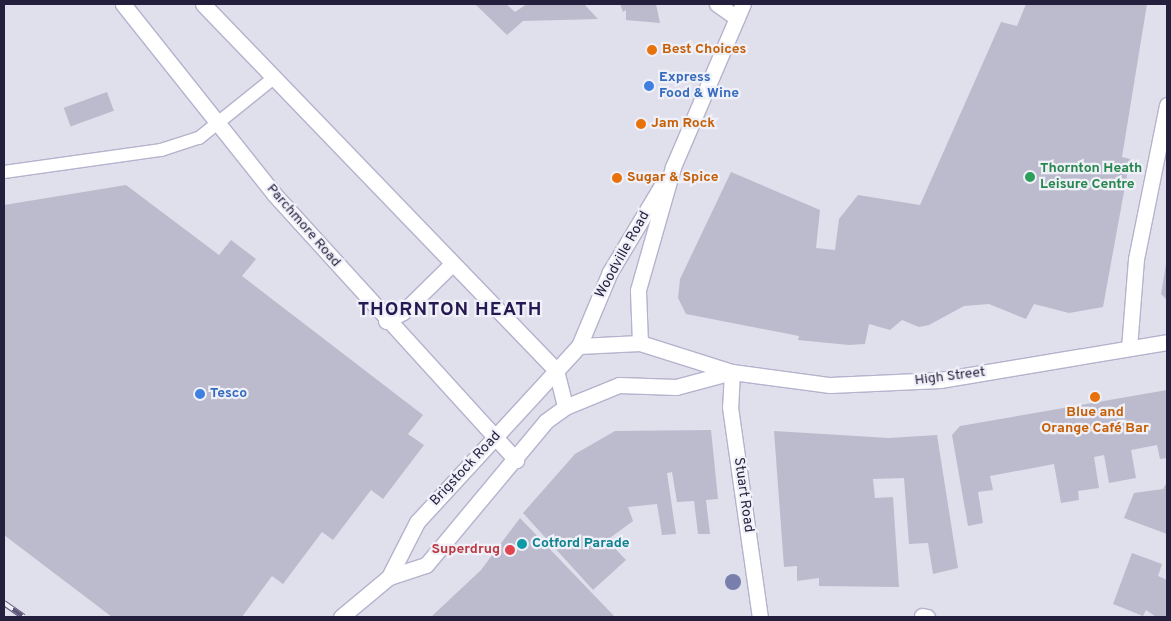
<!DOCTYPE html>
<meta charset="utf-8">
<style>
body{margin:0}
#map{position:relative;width:1171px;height:621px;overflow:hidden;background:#e0dfec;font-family:Overpass,sans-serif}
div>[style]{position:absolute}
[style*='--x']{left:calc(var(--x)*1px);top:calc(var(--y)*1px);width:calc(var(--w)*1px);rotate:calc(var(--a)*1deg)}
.building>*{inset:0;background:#bcbbcd;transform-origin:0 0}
.roads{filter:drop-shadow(1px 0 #b5b2cd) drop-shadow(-1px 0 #b5b2cd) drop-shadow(0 1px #b5b2cd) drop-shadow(0 -1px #b5b2cd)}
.lane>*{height:12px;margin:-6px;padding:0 6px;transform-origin:6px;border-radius:6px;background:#fff}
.street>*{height:15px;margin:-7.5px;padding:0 7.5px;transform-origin:7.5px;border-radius:7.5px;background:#fff}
.secondary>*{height:15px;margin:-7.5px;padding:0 7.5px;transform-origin:7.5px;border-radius:7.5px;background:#fff}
.rail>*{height:5.5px;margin-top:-2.75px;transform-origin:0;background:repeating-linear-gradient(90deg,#f0f0f8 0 11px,#60597a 0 22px);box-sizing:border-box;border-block:1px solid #60597a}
.trees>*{width:16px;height:16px;margin:-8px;border-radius:50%;background:#797fad}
.dots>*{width:14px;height:14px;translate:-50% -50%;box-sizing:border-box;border:2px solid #f0f0f8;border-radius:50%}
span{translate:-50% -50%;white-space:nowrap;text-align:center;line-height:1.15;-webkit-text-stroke:4.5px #f0f0f8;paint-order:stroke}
.food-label{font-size:14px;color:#c56008;font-weight:700}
.left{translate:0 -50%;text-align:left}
.shop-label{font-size:14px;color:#366cbe;font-weight:700}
.leisure-label{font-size:14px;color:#27864d;font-weight:700}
.street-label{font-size:14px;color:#251f3e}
.culture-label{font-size:14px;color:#0d838f;font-weight:700}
.health-label{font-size:14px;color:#be3a42;font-weight:700}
.right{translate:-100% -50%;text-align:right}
.district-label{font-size:19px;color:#261952;font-weight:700;letter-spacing:1px}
.frame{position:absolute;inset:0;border:5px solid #251f3e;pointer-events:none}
</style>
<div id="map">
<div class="building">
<i style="clip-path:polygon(506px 4px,515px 12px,527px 4px,584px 4px,598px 19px,523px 21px,507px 35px,476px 5px)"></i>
<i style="clip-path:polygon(620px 4px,656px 4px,660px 23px,626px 20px,626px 10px,623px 12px)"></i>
<i style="clip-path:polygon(1026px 4px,1147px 4px,1122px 157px,1130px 159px,1103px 307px,1069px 313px,1034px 304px,1026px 319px,989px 304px,964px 306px,929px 325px,919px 327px,902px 320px,890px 330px,869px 324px,865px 344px,849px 345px,798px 340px,799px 336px,686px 314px,678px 298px,680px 279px,731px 172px,820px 210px,816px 248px,835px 250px,839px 219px,858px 195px,920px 205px,1001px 22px,1017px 26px)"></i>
<i style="left:107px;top:92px;width:20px;height:46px;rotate:70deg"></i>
<i style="clip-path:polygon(126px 185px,219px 255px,231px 240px,256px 259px,242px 276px,423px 415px,408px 434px,424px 445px,383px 499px,371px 490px,333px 540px,322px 532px,283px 584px,272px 576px,242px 617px,112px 617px,4px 535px,4px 205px)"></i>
<i style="clip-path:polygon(1166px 264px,1167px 264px,1167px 300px,1161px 294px)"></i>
<i style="clip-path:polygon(1167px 390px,1167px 458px,1160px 459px,1157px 445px,1131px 450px,1136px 478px,1109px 483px,1104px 455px,1094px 457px,1099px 488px,1078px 491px,1079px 500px,1061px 503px,1054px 464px,990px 476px,993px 490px,978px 492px,983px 523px,968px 526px,952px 435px,960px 426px)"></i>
<i style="clip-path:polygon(711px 430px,718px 499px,706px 500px,710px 534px,698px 534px,694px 501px,677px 502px,672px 472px,667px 473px,676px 534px,662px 535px,657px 504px,628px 507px,633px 521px,607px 540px,626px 560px,593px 590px,523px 513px,575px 454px,615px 431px)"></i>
<i style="clip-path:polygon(774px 431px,889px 438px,937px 435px,958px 568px,933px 574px,928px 543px,909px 544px,904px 478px,873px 479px,875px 498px,893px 497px,899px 587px,819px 586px,819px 578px,797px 581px,797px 566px,784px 567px)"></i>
<i style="clip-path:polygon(1167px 482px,1167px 534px,1124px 518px,1134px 493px,1163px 489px)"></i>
<i style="clip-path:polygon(520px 518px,591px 592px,615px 617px,431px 617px,481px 570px)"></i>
<i style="clip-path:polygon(1132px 553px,1162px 564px,1158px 576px,1167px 580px,1167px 617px,1156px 617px,1146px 610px,1143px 616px,1113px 604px)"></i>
</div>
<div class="roads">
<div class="lane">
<i style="--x:4;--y:172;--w:159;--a:-8"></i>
<i style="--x:161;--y:150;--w:40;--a:-18"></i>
<i style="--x:199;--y:138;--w:97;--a:-38.8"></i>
</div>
<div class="street">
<i style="--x:717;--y:4;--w:24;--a:35"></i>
<i style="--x:640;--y:343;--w:53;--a:-92.2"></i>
<i style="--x:638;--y:290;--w:128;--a:-74.1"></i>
<i style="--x:673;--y:167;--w:177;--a:-66.8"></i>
<i style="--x:579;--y:346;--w:80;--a:-67.3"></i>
<i style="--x:610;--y:272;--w:101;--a:-59.1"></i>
<i style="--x:1129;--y:348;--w:89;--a:-85.5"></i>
<i style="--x:1136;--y:259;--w:157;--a:-78.6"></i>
<i style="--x:732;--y:372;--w:35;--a:93"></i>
<i style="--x:730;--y:407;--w:212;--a:81.9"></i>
<i style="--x:922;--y:616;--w:5;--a:11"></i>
</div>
<div class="secondary">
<i style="--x:123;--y:4;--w:243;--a:51.5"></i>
<i style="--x:274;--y:194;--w:360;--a:47.7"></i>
<i style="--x:203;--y:4;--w:508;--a:46.04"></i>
<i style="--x:556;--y:370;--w:38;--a:76"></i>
<i style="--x:386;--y:321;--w:19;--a:-28"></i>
<i style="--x:403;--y:312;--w:69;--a:-44.4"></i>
<i style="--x:389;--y:577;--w:62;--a:-63"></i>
<i style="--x:417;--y:522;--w:239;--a:-47.4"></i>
<i style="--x:579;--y:346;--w:61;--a:-2.8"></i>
<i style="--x:640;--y:343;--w:96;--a:17.5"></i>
<i style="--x:732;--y:372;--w:99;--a:7.6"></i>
<i style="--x:830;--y:385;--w:110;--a:-2.6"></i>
<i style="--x:940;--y:380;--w:230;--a:-9.5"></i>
<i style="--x:341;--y:617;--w:62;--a:-39.8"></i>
<i style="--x:389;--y:577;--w:39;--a:-18"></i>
<i style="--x:426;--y:565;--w:187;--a:-50.2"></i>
<i style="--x:546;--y:421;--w:24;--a:-36"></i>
<i style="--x:565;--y:407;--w:58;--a:-22.2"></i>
<i style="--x:619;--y:385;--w:57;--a:2"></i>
<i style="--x:676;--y:387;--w:58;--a:-15"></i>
</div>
</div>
<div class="rail">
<i style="--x:4;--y:603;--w:24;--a:35"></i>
</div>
<div class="trees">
<i style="left:733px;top:582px"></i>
</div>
<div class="dots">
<i style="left:652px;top:50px;background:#e8710a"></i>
<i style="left:649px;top:86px;background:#3f7fe0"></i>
<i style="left:641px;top:124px;background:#e8710a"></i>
<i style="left:1030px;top:177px;background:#2e9e5b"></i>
<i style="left:617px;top:178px;background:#e8710a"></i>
<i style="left:200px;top:394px;background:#3f7fe0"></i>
<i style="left:1095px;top:397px;background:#e8710a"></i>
<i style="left:522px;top:544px;background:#0f9aa8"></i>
<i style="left:510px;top:550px;background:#e0444e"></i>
</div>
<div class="food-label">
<span class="left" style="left:662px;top:50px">Best Choices</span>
<span class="left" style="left:651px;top:124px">Jam Rock</span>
<span class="left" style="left:627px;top:178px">Sugar &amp; Spice</span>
<span style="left:1095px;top:421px">Blue and<br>Orange Café Bar</span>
</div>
<div class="shop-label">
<span class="left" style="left:659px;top:86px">Express<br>Food &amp; Wine</span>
<span class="left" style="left:210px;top:394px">Tesco</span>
</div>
<div class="leisure-label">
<span class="left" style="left:1040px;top:177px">Thornton Heath<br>Leisure Centre</span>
</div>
<div class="street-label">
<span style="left:303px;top:226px;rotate:49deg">Parchmore Road</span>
<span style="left:623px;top:255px;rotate:-61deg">Woodville Road</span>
<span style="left:950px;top:377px;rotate:-7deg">High Street</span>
<span style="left:466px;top:469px;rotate:-47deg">Brigstock Road</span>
<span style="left:743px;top:495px;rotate:82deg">Stuart Road</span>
</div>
<div class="culture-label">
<span class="left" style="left:532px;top:544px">Cotford Parade</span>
</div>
<div class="health-label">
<span class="right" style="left:500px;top:550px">Superdrug</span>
</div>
<div class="district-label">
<span style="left:450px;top:311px">THORNTON HEATH</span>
</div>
<div class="frame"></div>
</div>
